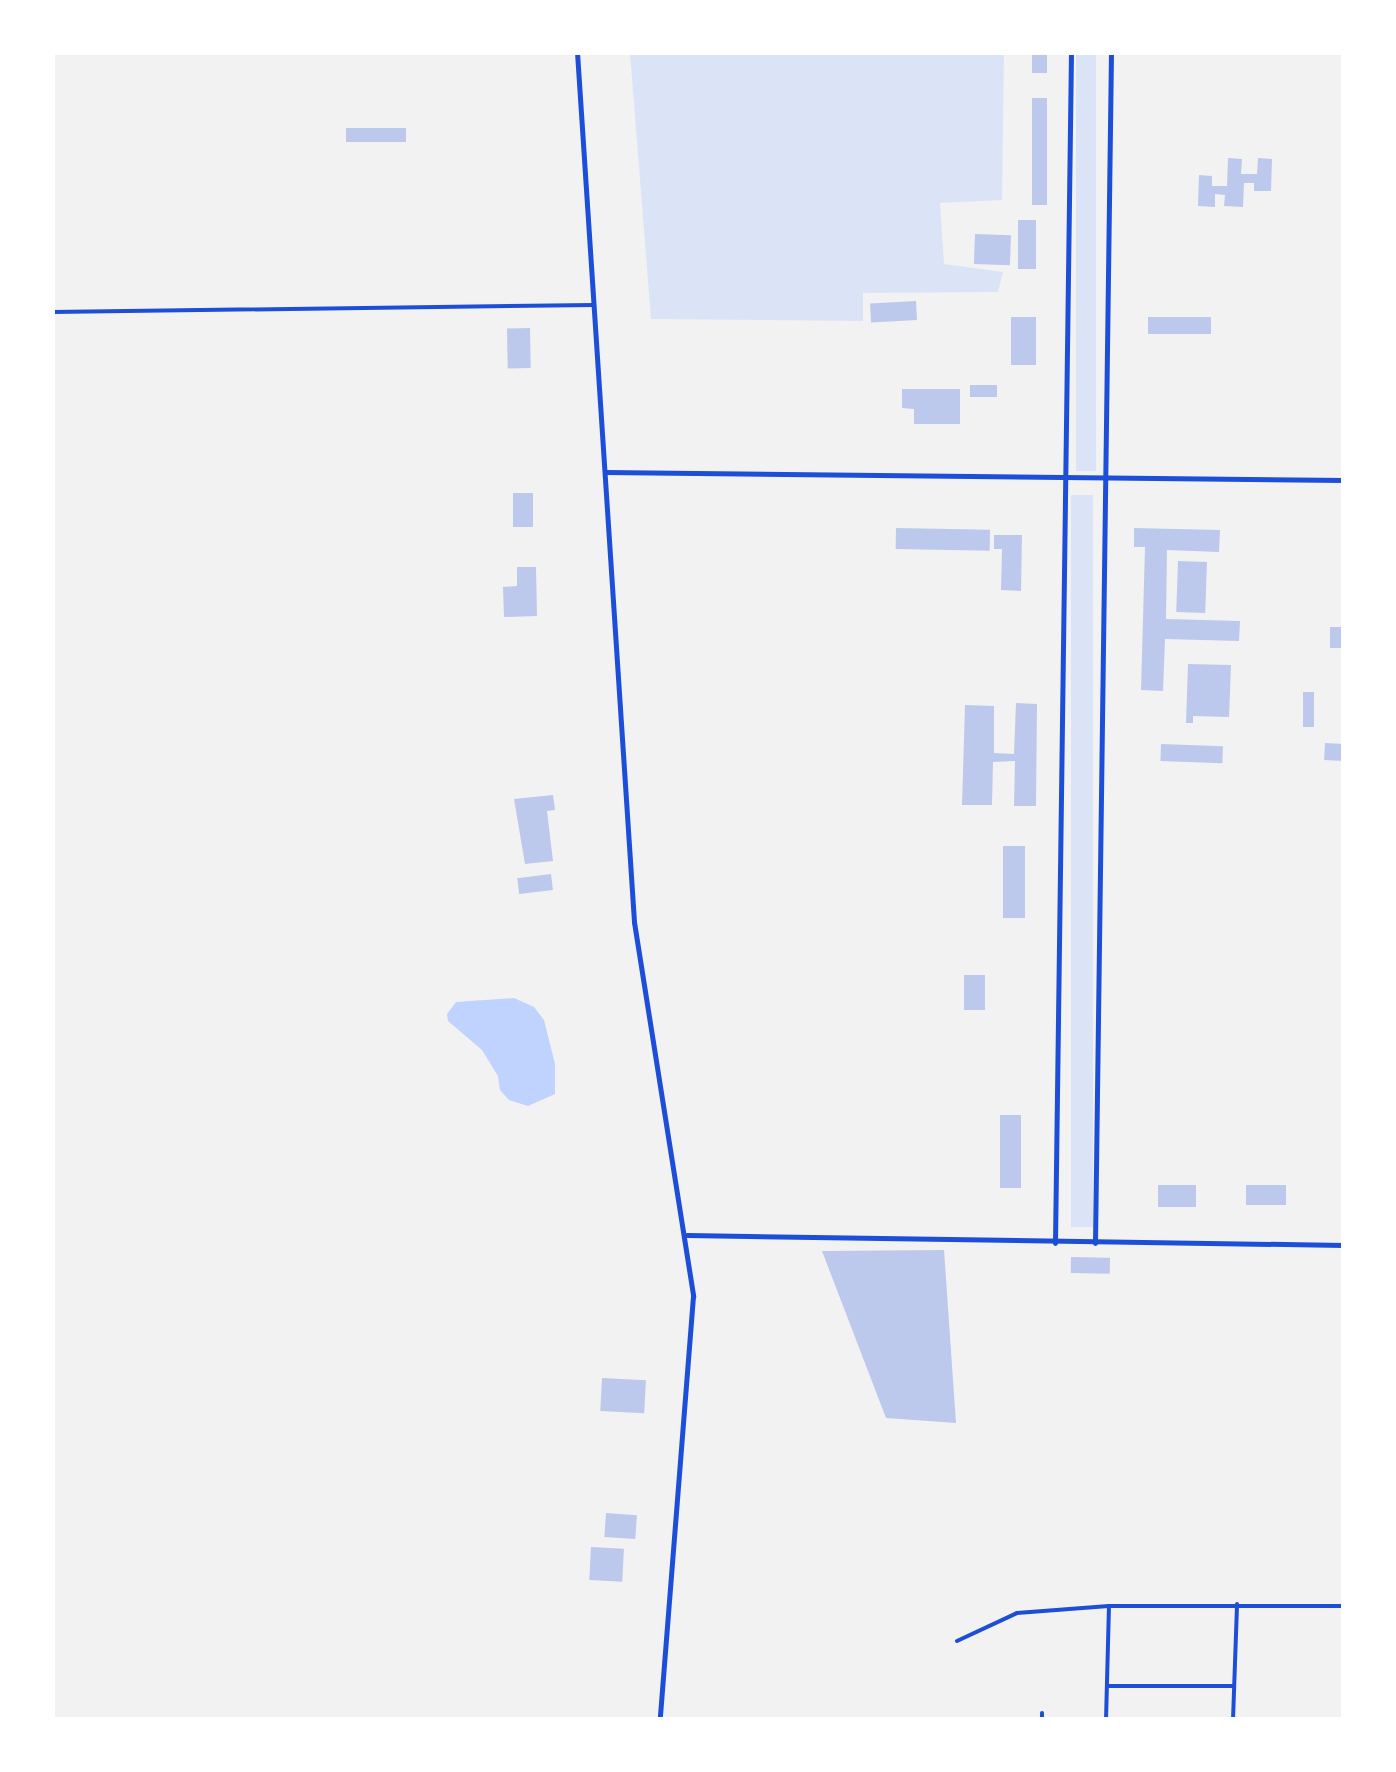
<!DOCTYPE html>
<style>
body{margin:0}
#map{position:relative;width:1396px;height:1772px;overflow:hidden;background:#f2f2f2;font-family:"Source Sans 3",sans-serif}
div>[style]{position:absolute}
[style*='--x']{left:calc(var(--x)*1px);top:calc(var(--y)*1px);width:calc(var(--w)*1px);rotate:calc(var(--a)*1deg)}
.green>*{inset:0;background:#dbe4f7;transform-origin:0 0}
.water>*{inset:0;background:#bfd3fe}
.building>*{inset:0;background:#bdc9ec;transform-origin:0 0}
.minor>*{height:4px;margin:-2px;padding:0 2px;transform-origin:2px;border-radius:2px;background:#1d4ed8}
.tertiary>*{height:5px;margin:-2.5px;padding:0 2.5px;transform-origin:2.5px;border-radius:2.5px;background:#1d4ed8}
.primary>*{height:5px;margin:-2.5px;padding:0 2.5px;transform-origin:2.5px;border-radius:2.5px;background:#1d4ed8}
span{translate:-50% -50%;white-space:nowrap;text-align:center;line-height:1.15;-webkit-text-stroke:10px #fff;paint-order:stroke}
.frame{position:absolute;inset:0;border:55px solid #fff;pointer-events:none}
</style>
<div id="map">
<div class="green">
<i style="clip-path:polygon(630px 53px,1004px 53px,1002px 200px,940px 203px,944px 264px,1003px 272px,998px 292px,863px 293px,863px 321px,651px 319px)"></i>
<i style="left:1076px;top:53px;width:20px;height:418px"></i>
<i style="left:1071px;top:495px;width:22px;height:732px"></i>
</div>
<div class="water">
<i style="clip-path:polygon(514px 998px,534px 1007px,544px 1020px,555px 1064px,555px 1094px,528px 1106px,509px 1100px,500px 1090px,498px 1076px,482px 1050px,448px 1021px,447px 1014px,456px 1002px)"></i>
</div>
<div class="building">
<i style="left:1032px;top:52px;width:15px;height:21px"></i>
<i style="left:1032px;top:98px;width:15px;height:107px"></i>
<i style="left:406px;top:128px;width:14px;height:60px;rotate:90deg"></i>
<i style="clip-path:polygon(1228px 158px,1242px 159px,1241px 174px,1257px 174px,1258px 158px,1272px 159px,1271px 191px,1254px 191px,1254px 183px,1244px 183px,1243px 207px,1224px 206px,1225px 195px,1215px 194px,1215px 207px,1198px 206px,1199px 175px,1212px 176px,1212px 186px,1227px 186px)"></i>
<i style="left:1018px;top:220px;width:18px;height:49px"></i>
<i style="left:975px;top:234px;width:36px;height:30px;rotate:2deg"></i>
<i style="left:916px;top:301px;width:19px;height:46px;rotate:87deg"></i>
<i style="left:1011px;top:317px;width:25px;height:48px"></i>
<i style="left:1148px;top:317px;width:63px;height:17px"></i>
<i style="left:530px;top:328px;width:40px;height:23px;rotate:89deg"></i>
<i style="left:970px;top:385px;width:27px;height:12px"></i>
<i style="clip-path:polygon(902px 389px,960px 389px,960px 424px,914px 424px,914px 409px,902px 408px)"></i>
<i style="left:513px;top:493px;width:20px;height:34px"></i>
<i style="left:896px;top:528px;width:94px;height:21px;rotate:1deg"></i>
<i style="clip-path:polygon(1134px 528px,1220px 530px,1219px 552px,1167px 550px,1166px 619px,1240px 621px,1239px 641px,1165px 639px,1163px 691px,1141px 690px,1145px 547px,1134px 547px)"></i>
<i style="clip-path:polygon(994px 535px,1022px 535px,1021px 591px,1001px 590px,1002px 549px,994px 549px)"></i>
<i style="left:1178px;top:561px;width:29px;height:51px;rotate:2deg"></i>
<i style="clip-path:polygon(517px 567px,536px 567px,537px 616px,504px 617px,503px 587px,517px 586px)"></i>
<i style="left:1330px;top:627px;width:14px;height:21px"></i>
<i style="clip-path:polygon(1188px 664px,1231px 665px,1229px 717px,1193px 716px,1193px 723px,1186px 723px)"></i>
<i style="left:1303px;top:692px;width:11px;height:35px"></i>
<i style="clip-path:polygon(1016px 703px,1037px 704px,1036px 806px,1014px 806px,1015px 761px,993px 762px,992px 805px,962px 805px,965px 705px,994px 706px,994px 753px,1014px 754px)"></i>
<i style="left:1325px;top:743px;width:19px;height:17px;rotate:3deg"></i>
<i style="left:1161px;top:744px;width:62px;height:17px;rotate:2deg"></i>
<i style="clip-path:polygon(553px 795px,555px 810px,547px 811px,553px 861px,525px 864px,514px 799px)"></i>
<i style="left:1003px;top:846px;width:22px;height:72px"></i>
<i style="left:551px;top:874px;width:16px;height:34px;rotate:83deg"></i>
<i style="left:964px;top:975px;width:21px;height:35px"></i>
<i style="left:1000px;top:1115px;width:21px;height:73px"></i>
<i style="left:1158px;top:1185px;width:38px;height:22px"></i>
<i style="left:1246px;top:1185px;width:40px;height:20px"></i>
<i style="clip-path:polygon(944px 1250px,956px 1423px,886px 1418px,822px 1251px)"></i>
<i style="left:1071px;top:1257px;width:39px;height:16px;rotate:1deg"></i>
<i style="left:602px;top:1378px;width:44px;height:33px;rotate:3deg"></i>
<i style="left:606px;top:1513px;width:31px;height:24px;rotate:4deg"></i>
<i style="left:591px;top:1547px;width:33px;height:33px;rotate:3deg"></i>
</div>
<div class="minor">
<i style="--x:52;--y:312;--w:542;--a:-0.74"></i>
<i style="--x:957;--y:1641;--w:66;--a:-25"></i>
<i style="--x:1017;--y:1613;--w:92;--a:-4.4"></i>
<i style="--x:1109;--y:1606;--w:235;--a:0"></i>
<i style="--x:1107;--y:1686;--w:127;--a:0"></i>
<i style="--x:1042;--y:1720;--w:7;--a:-90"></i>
<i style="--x:1106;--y:1720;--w:114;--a:-88.5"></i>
<i style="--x:1233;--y:1720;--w:116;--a:-88"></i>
</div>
<div class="tertiary">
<i style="--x:605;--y:472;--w:739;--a:0.62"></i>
<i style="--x:687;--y:1235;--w:657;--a:0.87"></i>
<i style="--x:1055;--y:1243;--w:1191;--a:-89.23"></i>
<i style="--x:1095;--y:1243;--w:1191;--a:-89.23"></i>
</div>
<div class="primary">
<i style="--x:577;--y:52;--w:872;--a:86.25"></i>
<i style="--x:634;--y:922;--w:379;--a:81"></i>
<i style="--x:693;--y:1296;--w:425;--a:94.5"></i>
</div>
<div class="frame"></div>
</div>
